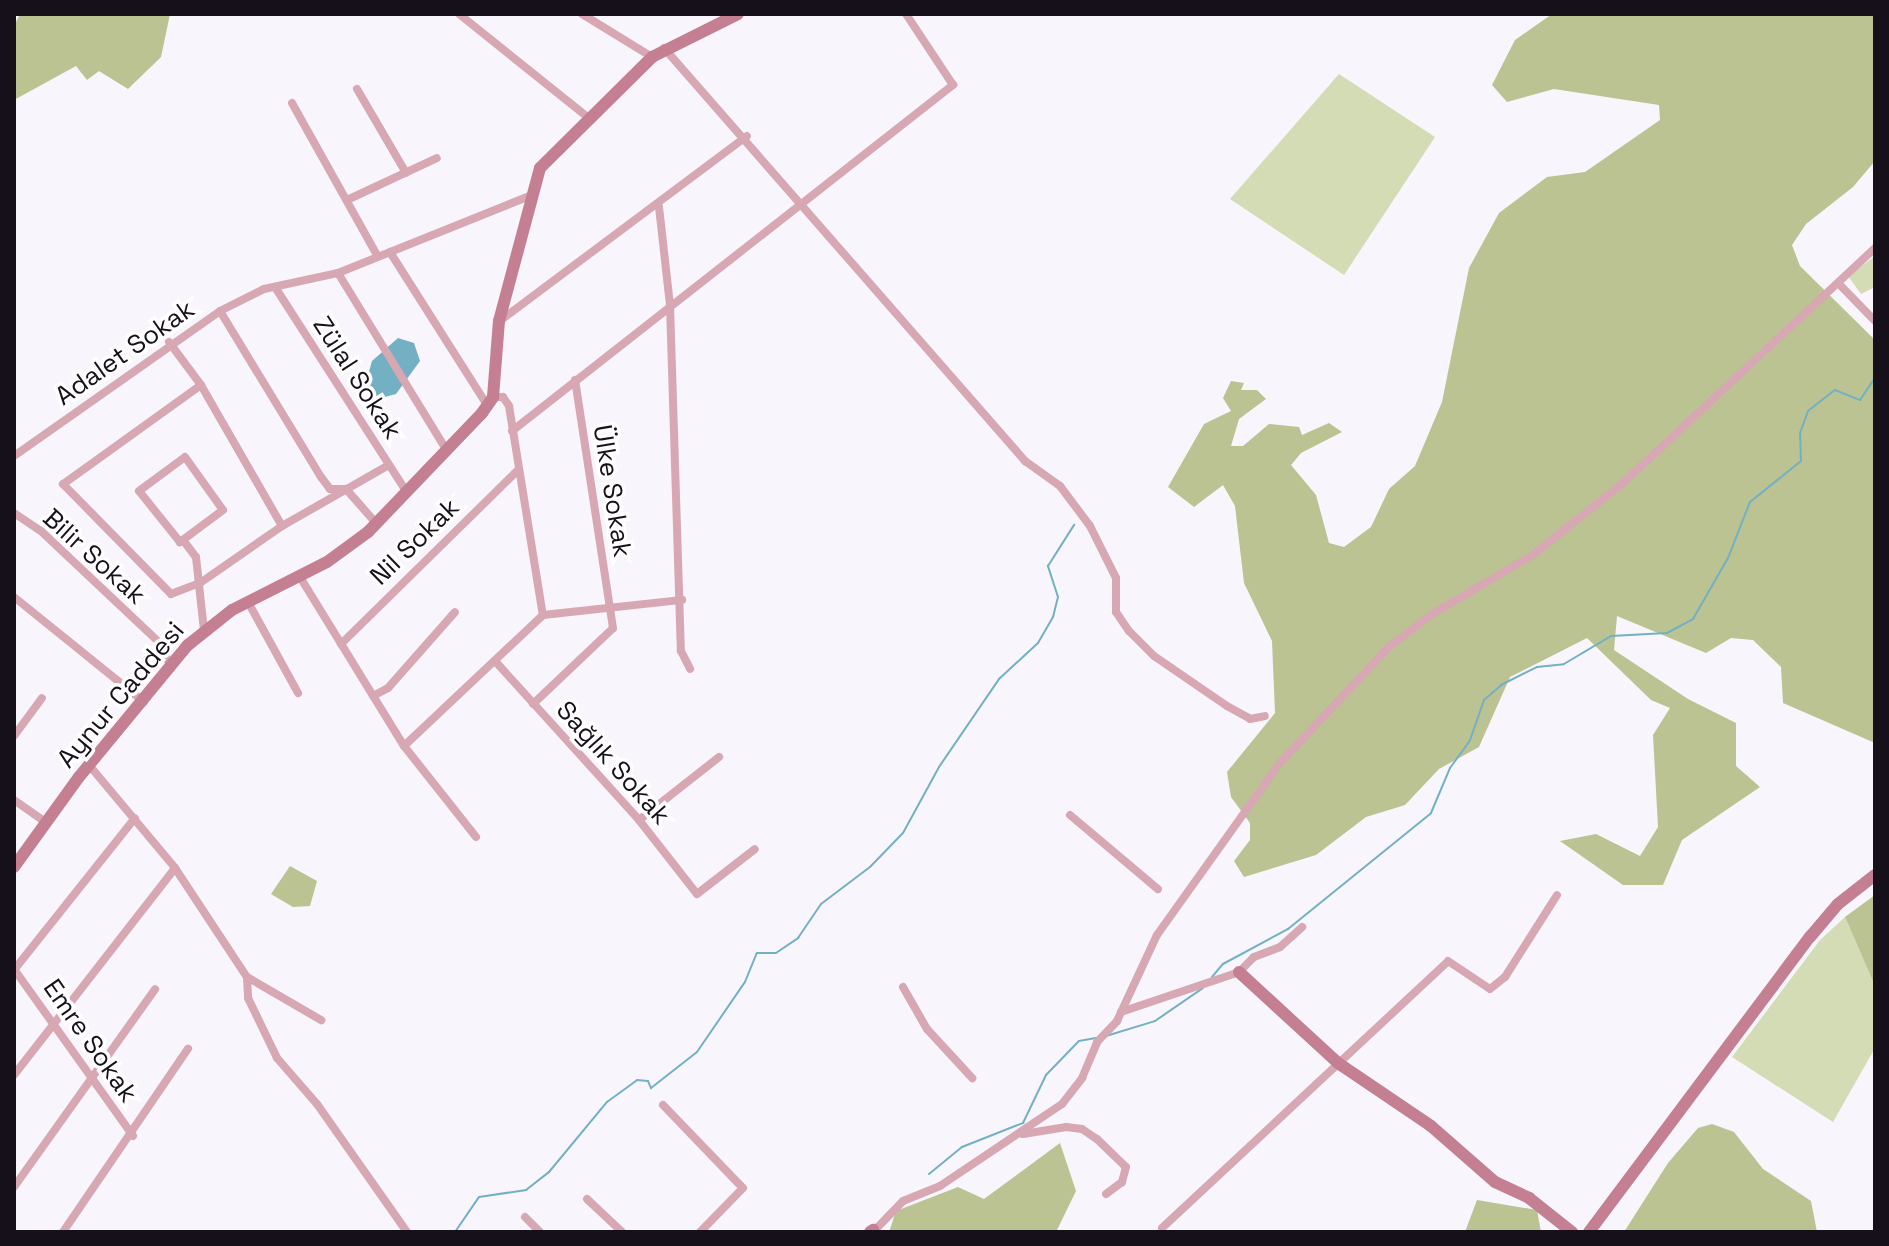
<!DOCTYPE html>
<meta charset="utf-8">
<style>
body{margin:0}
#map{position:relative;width:1889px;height:1246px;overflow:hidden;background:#f8f5fc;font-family:"Space Grotesk",sans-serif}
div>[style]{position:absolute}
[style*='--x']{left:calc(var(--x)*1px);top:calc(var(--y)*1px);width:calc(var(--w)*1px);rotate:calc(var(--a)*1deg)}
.green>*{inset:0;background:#d4dcb5}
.forest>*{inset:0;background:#bac391}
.water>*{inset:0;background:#74b0c4}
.stream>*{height:2px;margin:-1px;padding:0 1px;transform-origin:1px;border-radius:1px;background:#74b0c4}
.street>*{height:8px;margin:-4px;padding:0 4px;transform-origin:4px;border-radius:4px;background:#d7a7b3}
.secondary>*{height:12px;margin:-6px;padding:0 6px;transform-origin:6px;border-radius:6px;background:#c48092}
span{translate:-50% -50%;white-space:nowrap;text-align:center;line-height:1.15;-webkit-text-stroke:7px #fff;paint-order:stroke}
.street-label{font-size:26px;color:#16101b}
.frame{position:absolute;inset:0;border:16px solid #16101b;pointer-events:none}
</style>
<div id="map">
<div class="green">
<i style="clip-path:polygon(1339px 74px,1435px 137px,1344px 275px,1230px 199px)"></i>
<i style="clip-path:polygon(1875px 256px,1875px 287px,1861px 294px,1848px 276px)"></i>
<i style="clip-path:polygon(1845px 917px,1875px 986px,1875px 1048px,1833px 1122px,1732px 1057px,1820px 940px)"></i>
</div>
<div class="forest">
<i style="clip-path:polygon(20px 14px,170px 14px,161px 57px,128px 89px,99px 71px,87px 80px,76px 66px,14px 100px,14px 26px)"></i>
<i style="clip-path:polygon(1552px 14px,1875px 14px,1875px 161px,1853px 187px,1806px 224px,1792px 245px,1800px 266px,1875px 340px,1875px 743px,1783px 703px,1781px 667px,1753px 640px,1731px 638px,1706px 653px,1617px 616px,1614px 650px,1688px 699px,1736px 723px,1736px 766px,1760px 787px,1682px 840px,1663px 885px,1623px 885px,1560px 841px,1596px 834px,1640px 856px,1658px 827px,1653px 735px,1670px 708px,1651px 700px,1587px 638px,1510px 677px,1479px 747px,1439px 769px,1405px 805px,1366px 817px,1316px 855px,1244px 877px,1234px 861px,1250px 840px,1250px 823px,1231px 797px,1227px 772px,1275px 713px,1272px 641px,1244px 583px,1235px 506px,1223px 485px,1194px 507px,1168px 487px,1204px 424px,1231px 411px,1223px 398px,1231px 381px,1244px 383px,1241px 390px,1257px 390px,1266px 399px,1239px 419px,1231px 446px,1243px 446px,1269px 424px,1299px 427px,1302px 435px,1329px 423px,1342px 432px,1301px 453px,1291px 465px,1316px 495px,1329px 543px,1344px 547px,1371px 527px,1389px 489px,1415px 466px,1442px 402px,1469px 268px,1499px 213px,1547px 177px,1585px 172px,1660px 120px,1659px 105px,1554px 89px,1507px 102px,1492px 85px,1515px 40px)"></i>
<i style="clip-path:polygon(290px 866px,317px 881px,310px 906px,293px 907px,271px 894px)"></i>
<i style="clip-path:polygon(1875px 895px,1875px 986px,1845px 917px)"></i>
<i style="clip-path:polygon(1712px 1124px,1734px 1132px,1763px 1169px,1811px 1201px,1817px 1232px,1624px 1232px,1668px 1163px,1698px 1128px)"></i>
<i style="clip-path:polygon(1060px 1143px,1076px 1191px,1056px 1232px,889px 1232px,896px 1211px,958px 1187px,984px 1199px)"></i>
<i style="clip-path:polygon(1477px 1200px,1537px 1210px,1541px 1232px,1465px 1232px)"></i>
</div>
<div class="water">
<i style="clip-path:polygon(398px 338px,414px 343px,420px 361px,396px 394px,381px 398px,368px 393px,366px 382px,372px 361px)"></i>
</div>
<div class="stream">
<i style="--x:1212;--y:977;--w:17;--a:-50"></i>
<i style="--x:1223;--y:964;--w:74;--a:-28.3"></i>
<i style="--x:1288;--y:929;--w:184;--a:-39"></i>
<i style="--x:1431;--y:813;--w:49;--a:-67.1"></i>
<i style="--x:1450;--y:768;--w:34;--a:-54"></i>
<i style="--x:1470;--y:740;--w:42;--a:-70.7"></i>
<i style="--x:1484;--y:700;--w:23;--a:-41"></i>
<i style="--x:1501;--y:685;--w:40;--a:-26.6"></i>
<i style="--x:1537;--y:667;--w:27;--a:-6"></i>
<i style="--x:1564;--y:664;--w:55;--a:-30.8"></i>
<i style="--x:1611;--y:636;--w:56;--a:-3.1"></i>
<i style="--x:1667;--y:633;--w:30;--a:-28"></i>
<i style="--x:1693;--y:619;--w:70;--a:-60.2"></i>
<i style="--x:1728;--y:558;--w:60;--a:-68.6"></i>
<i style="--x:1750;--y:502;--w:65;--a:-38.8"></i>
<i style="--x:1801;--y:461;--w:28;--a:-92"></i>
<i style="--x:1800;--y:433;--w:23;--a:-70"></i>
<i style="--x:1808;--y:411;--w:34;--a:-38"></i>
<i style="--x:1835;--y:390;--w:27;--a:22"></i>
<i style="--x:1860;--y:400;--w:27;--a:-56"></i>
<i style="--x:1106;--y:1036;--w:51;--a:-17"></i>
<i style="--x:1155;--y:1021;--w:58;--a:-34.5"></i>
<i style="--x:929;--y:1174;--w:43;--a:-39.3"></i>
<i style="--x:962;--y:1147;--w:66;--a:-21.5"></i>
<i style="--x:1023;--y:1123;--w:53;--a:-64.4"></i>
<i style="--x:1046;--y:1075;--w:47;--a:-45.9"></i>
<i style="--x:1079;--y:1041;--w:17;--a:-10"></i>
<i style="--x:455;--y:1232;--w:42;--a:-55.6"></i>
<i style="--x:479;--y:1197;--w:48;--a:-8.5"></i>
<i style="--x:526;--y:1190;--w:29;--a:-38"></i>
<i style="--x:549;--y:1172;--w:91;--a:-50.4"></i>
<i style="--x:607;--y:1102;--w:37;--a:-36"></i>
<i style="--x:637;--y:1080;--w:11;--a:5"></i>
<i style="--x:648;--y:1081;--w:8;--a:67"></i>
<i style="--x:651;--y:1088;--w:58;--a:-38"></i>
<i style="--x:697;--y:1052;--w:85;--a:-55.6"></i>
<i style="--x:745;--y:982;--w:31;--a:-68"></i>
<i style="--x:757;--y:953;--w:19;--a:0"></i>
<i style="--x:776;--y:953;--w:27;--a:-34"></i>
<i style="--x:798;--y:938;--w:41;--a:-55.9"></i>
<i style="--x:821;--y:904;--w:61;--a:-37.1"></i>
<i style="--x:870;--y:867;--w:47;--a:-45.9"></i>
<i style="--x:903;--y:833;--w:75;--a:-61.4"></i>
<i style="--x:939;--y:767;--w:107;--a:-55.7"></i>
<i style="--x:999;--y:679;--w:53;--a:-42.7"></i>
<i style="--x:1038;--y:643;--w:30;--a:-60"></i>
<i style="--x:1053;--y:617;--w:21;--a:-76"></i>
<i style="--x:1058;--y:597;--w:33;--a:-108"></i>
<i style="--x:1048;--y:566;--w:49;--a:-57.6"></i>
</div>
<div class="street">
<i style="--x:459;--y:14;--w:166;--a:38.7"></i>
<i style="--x:582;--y:14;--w:82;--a:31.6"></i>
<i style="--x:664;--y:48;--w:549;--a:48.84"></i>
<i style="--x:1025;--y:461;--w:43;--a:35.5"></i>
<i style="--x:1060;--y:486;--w:50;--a:53.1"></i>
<i style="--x:1090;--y:526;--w:58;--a:63.4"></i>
<i style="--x:1116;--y:578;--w:34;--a:90"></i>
<i style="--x:1116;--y:612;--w:23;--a:56"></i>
<i style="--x:1129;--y:631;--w:35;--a:45"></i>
<i style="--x:1154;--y:656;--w:88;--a:34.4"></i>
<i style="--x:1227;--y:706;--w:26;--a:29"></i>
<i style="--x:1250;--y:719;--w:15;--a:-11"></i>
<i style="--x:357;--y:89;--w:97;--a:59.7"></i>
<i style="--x:292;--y:103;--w:176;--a:60.8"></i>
<i style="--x:347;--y:200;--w:99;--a:-25"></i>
<i style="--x:659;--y:207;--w:99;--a:83.6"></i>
<i style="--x:670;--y:305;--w:346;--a:88.2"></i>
<i style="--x:681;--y:651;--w:20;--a:63"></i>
<i style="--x:390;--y:252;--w:181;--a:57.6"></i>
<i style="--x:338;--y:273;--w:206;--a:58.5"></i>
<i style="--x:1839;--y:284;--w:52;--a:45.8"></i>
<i style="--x:275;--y:287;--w:242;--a:57.3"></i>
<i style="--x:220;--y:311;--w:194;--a:58.7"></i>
<i style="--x:321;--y:477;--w:15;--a:53"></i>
<i style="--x:330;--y:489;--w:15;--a:0"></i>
<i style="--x:501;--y:320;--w:307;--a:-36.8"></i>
<i style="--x:169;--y:342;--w:54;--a:53.3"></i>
<i style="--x:493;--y:397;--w:10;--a:0"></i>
<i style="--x:503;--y:397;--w:11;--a:56"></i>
<i style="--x:509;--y:406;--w:212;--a:80.8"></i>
<i style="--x:512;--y:431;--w:561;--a:-38.12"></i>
<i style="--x:953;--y:85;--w:85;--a:-123.5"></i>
<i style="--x:14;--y:456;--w:252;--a:-35.1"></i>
<i style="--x:220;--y:311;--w:49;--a:-26.6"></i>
<i style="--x:264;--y:289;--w:76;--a:-12.2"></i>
<i style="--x:338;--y:273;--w:209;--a:-21.9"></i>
<i style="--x:185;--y:457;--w:65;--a:54.4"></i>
<i style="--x:223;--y:510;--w:54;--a:143.3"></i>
<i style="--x:180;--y:542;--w:65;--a:-128.8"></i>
<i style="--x:139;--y:491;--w:57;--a:-36.5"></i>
<i style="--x:346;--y:489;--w:45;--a:48.6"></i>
<i style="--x:14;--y:513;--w:32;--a:34"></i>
<i style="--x:41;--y:531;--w:166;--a:43.3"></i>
<i style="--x:162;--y:645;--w:25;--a:69"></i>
<i style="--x:282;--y:526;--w:163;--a:-119.9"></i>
<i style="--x:201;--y:385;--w:170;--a:144.3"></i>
<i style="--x:63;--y:484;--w:154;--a:45.5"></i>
<i style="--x:171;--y:594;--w:31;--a:-21"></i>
<i style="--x:200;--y:583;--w:100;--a:-34.8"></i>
<i style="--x:282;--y:526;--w:123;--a:-29.7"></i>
<i style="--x:183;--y:540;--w:21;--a:53"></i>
<i style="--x:196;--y:557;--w:74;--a:83.8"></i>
<i style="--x:300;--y:577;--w:198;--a:58.4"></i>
<i style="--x:404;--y:746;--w:116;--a:51.6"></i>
<i style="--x:14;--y:597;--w:167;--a:38.9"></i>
<i style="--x:248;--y:602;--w:104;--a:61.2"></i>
<i style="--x:341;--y:644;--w:248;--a:-44.5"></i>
<i style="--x:495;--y:661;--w:215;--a:47.8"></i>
<i style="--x:639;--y:820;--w:94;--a:51.9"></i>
<i style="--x:697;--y:894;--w:73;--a:-37.8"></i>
<i style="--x:373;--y:696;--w:17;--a:-28"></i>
<i style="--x:388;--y:688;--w:101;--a:-48.6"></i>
<i style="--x:533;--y:704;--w:110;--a:-43.5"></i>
<i style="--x:613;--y:628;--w:251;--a:-98.7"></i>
<i style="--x:14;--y:736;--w:47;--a:-53.6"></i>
<i style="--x:404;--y:746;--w:191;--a:-43.3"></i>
<i style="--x:543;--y:615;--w:140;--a:-6.2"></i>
<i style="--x:89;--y:765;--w:134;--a:50.1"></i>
<i style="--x:175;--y:868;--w:131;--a:56.6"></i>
<i style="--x:247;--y:977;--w:86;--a:30.2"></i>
<i style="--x:14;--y:800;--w:39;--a:35"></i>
<i style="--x:1070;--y:815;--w:115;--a:40.1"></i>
<i style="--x:639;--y:820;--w:102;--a:-38.2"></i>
<i style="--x:14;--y:969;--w:205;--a:54.5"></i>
<i style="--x:14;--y:970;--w:194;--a:-51.5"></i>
<i style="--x:247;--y:977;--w:21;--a:87"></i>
<i style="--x:248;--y:998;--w:67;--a:64.2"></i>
<i style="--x:277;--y:1058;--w:61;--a:49"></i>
<i style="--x:317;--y:1104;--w:156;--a:54.9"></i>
<i style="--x:903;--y:987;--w:48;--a:60.3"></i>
<i style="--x:927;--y:1029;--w:67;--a:47.4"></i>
<i style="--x:1121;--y:1012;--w:125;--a:-18.7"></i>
<i style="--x:1239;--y:972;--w:21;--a:-45"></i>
<i style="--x:1254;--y:957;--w:28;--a:-21"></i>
<i style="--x:1280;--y:947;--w:30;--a:-42"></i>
<i style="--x:14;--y:1075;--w:262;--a:-52.1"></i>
<i style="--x:663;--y:1105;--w:115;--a:46.1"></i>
<i style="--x:743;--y:1188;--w:62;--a:134.3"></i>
<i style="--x:1023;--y:1134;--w:44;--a:-9.2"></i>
<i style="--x:1066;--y:1127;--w:16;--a:7"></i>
<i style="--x:1082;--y:1129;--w:18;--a:34"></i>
<i style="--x:1097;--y:1139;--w:40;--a:44"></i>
<i style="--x:1126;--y:1167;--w:16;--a:105"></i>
<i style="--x:1122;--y:1182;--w:20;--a:143"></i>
<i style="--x:14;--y:1187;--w:243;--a:-54.5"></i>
<i style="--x:587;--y:1199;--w:48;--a:43.3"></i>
<i style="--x:525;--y:1217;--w:21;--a:45"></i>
<i style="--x:1162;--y:1228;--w:391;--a:-43"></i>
<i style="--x:1448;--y:961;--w:50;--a:33.7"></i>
<i style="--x:1490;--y:989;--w:19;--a:-39"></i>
<i style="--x:1505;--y:977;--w:97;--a:-57.6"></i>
<i style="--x:63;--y:1232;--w:222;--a:-55.7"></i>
<i style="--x:873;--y:1232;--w:43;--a:-45.9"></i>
<i style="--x:903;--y:1201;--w:40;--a:-22"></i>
<i style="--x:940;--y:1186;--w:147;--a:-33.9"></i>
<i style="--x:1062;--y:1104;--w:33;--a:-52"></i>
<i style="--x:1082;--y:1078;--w:39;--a:-67"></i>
<i style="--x:1097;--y:1042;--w:29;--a:-46"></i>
<i style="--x:1117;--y:1021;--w:95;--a:-65.1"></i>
<i style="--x:1157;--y:935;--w:210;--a:-54.5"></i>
<i style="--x:1279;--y:764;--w:162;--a:-46.8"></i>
<i style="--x:1390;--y:646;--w:51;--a:-37.1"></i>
<i style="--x:1431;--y:615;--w:120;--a:-30.6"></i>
<i style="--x:1534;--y:554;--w:114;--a:-38.6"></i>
<i style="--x:1623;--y:483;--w:345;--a:-43"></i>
</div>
<div class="secondary">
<i style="--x:14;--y:867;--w:111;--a:-54.2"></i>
<i style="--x:79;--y:777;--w:171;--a:-50.5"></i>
<i style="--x:188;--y:645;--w:56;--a:-38.5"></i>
<i style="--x:232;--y:610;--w:106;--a:-26.8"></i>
<i style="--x:327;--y:562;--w:51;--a:-36.2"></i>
<i style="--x:368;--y:532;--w:165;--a:-46.2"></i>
<i style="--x:482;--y:413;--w:19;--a:-55"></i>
<i style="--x:493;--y:397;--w:76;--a:-85.5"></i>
<i style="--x:499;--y:321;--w:158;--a:-75"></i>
<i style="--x:540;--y:168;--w:158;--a:-44.7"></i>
<i style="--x:652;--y:57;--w:96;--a:-26.6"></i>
<i style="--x:1239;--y:972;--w:134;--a:42.6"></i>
<i style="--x:1338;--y:1063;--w:112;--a:34.1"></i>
<i style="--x:1431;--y:1126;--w:85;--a:41.2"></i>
<i style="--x:1495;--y:1182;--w:38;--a:25"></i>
<i style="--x:1529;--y:1198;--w:55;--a:38.3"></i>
<i style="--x:870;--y:1232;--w:4;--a:-34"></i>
<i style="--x:1589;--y:1232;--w:369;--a:-53.2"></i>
<i style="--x:1810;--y:937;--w:43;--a:-49.7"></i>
<i style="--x:1838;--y:904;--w:47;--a:-38.1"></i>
</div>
<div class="street-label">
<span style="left:125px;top:353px;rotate:-35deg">Adalet Sokak</span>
<span style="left:357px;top:378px;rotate:57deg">Zülal Sokak</span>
<span style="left:612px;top:491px;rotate:81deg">Ülke Sokak</span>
<span style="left:415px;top:542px;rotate:-44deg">Nil Sokak</span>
<span style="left:94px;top:557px;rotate:42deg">Bilir Sokak</span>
<span style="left:121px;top:695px;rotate:-50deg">Aynur Caddesi</span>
<span style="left:613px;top:763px;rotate:48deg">Sağlık Sokak</span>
<span style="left:90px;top:1041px;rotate:55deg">Emre Sokak</span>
</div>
<div class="frame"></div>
</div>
